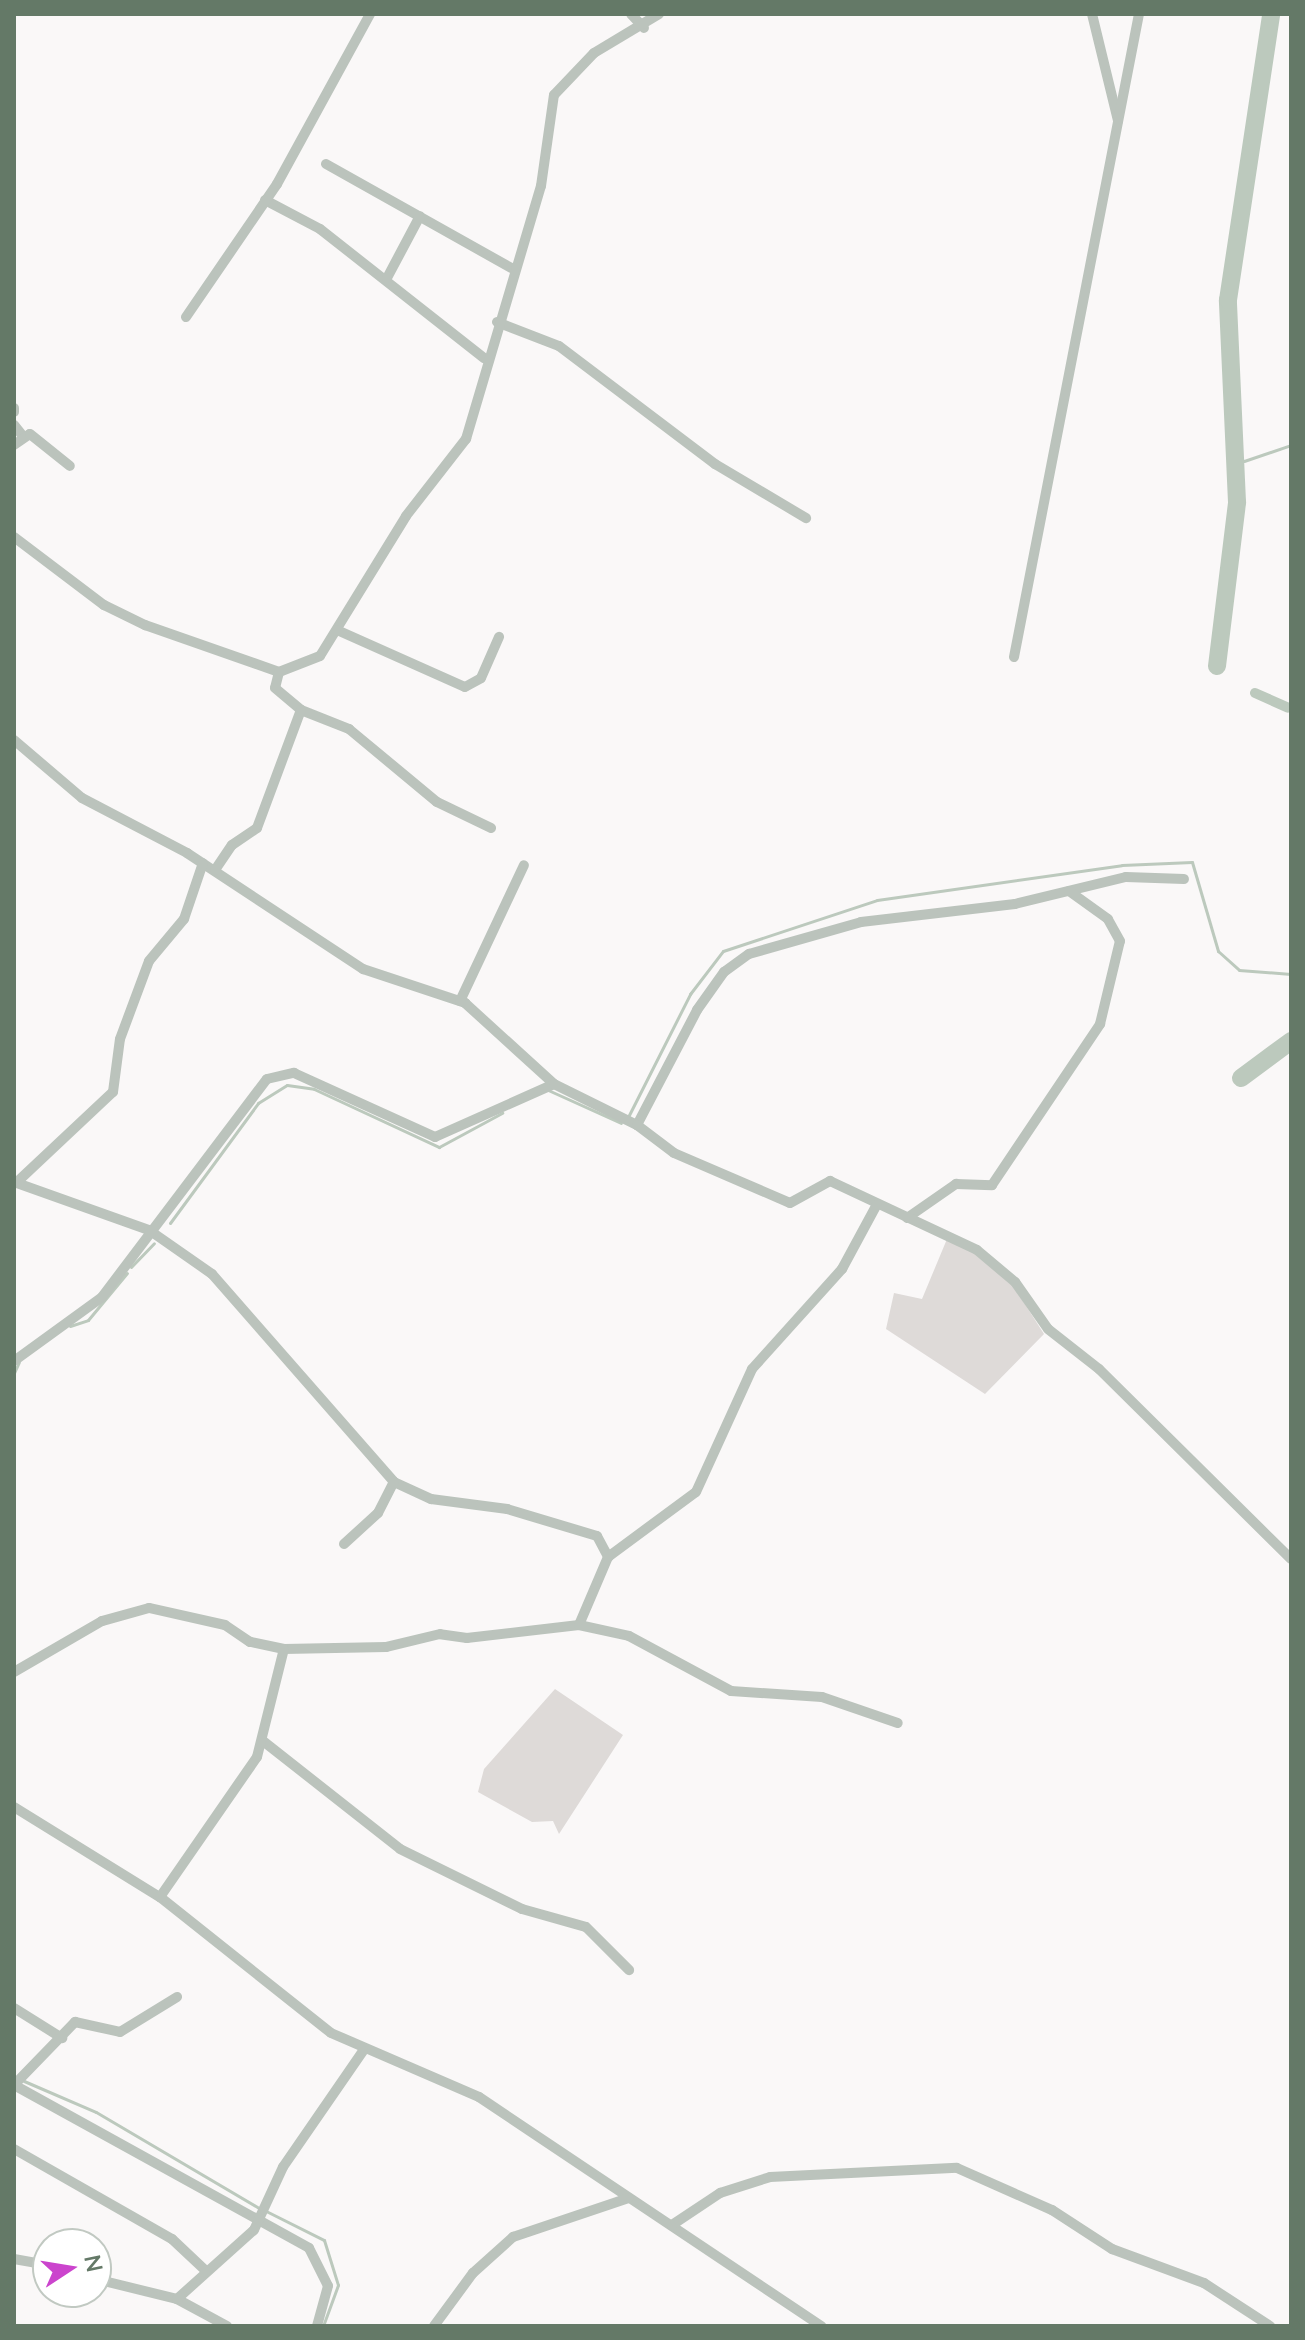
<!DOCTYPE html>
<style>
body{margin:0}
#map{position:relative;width:1305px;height:2340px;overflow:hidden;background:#faf8f8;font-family:Lato,sans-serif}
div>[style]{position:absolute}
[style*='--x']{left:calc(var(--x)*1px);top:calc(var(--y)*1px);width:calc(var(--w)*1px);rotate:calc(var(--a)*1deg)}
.green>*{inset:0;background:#dedad8}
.stream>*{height:3px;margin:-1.5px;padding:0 1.5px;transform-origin:1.5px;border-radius:1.5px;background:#bcc9bd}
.canal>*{height:10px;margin:-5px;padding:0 5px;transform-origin:5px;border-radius:5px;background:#bcc9bd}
.river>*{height:18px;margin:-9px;padding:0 9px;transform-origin:9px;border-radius:9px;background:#bcc9bd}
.minor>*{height:10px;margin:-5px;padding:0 5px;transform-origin:5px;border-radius:5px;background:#bbc3bc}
span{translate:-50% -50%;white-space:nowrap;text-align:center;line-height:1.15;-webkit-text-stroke:8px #fff;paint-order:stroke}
.frame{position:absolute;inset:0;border:16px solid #647967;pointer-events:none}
.north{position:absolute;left:32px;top:2228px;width:80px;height:80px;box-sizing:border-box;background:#fff;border:2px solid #c1c9c2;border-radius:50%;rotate:78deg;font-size:22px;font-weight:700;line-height:32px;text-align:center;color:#647967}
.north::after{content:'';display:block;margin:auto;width:28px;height:36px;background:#cb44cd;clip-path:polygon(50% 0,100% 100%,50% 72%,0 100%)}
</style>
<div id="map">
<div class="green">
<i style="clip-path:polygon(947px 1239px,977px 1254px,1014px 1287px,1044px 1334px,985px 1394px,886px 1329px,894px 1293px,922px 1299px)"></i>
<i style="clip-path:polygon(555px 1689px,623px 1735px,559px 1834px,553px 1821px,532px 1822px,478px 1792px,484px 1769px)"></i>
</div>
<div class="stream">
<i style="--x:1232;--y:455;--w:13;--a:27"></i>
<i style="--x:1244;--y:461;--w:50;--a:-18.8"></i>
<i style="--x:548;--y:1090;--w:80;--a:24.3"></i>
<i style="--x:629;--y:1115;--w:136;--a:-63.2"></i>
<i style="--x:690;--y:994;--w:54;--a:-52.5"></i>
<i style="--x:723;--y:951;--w:162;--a:-18.3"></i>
<i style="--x:877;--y:900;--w:247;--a:-8.1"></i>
<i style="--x:1122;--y:865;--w:70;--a:-2.5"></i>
<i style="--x:1192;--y:862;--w:93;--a:73.7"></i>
<i style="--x:1218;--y:951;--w:28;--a:42"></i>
<i style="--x:1239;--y:970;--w:52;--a:4.4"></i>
<i style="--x:170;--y:1223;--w:149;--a:-53.7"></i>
<i style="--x:258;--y:1103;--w:34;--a:-32"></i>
<i style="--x:287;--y:1085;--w:27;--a:8"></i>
<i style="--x:314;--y:1089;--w:138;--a:24.9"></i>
<i style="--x:439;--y:1147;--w:72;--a:-28.4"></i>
<i style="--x:131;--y:1267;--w:33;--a:-46"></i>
<i style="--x:70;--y:1326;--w:19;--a:-18"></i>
<i style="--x:88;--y:1320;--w:61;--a:-50.3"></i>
<i style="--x:14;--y:1373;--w:12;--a:-66"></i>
<i style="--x:24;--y:2081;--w:78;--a:23.3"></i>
<i style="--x:96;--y:2112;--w:189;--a:30.5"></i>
<i style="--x:266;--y:2211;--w:65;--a:26.6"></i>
<i style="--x:324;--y:2240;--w:47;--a:72.7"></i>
<i style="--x:338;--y:2285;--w:44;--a:110.1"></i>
</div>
<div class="canal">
<i style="--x:1255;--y:693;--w:36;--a:24"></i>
</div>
<div class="river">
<i style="--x:1217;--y:666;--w:165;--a:-83"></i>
<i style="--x:1237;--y:502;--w:202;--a:-92.6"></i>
<i style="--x:1228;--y:300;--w:289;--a:-81.4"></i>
<i style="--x:1241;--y:1078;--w:62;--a:-36.5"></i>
</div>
<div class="minor">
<i style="--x:631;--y:14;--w:19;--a:47"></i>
<i style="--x:1092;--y:14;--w:110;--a:76.3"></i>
<i style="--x:326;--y:164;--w:214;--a:29.3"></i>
<i style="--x:265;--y:200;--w:62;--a:27.8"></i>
<i style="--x:320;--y:229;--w:209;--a:38.2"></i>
<i style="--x:387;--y:278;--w:70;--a:-62"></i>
<i style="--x:186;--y:317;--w:161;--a:-55.6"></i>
<i style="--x:277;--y:184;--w:194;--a:-61.3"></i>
<i style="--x:497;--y:322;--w:66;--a:21.2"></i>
<i style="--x:559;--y:346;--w:196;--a:37.1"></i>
<i style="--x:715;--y:464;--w:106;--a:30.7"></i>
<i style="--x:14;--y:408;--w:4;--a:90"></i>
<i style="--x:14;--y:425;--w:13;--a:51"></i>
<i style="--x:14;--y:445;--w:19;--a:-35"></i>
<i style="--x:30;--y:434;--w:51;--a:38.7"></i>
<i style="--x:14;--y:537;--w:113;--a:37.1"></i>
<i style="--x:104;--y:605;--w:46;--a:26"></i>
<i style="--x:145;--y:625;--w:142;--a:19.3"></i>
<i style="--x:279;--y:672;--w:44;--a:-21.3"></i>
<i style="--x:320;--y:656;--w:164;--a:-58.4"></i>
<i style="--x:406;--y:516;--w:98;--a:-52.1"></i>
<i style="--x:466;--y:439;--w:264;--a:-73.5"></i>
<i style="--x:541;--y:186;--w:92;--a:-81.9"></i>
<i style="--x:554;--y:95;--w:58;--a:-46.4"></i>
<i style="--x:594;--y:53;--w:76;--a:-31"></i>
<i style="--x:337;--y:630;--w:140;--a:24"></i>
<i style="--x:465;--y:687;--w:18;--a:-29"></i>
<i style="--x:481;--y:678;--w:45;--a:-66.3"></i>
<i style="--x:1014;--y:657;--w:655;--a:-79"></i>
<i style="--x:279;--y:672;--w:16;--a:104"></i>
<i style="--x:275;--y:688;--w:34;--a:40"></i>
<i style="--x:301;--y:710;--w:52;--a:21.6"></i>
<i style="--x:349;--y:729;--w:114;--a:39.7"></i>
<i style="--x:437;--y:802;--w:60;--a:25.7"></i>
<i style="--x:14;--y:740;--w:89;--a:40.5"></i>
<i style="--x:82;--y:798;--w:119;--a:27.6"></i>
<i style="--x:187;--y:853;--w:211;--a:33.4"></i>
<i style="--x:363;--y:969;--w:108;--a:18.4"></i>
<i style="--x:465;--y:1003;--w:120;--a:42.3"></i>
<i style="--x:215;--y:870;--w:30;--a:-56"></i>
<i style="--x:232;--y:845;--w:30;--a:-34"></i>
<i style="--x:257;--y:828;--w:126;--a:-69.6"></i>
<i style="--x:460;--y:1001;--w:150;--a:-64.8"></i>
<i style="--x:637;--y:1125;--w:130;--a:-62.4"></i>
<i style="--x:697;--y:1010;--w:47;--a:-54.6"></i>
<i style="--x:724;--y:972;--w:31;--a:-36"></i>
<i style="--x:749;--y:954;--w:116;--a:-15.9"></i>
<i style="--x:861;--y:922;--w:155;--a:-6.7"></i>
<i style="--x:1015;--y:904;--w:114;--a:-13.7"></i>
<i style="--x:1126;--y:877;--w:58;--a:2"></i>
<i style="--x:14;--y:1182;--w:143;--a:19.6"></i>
<i style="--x:149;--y:1230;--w:77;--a:34.9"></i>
<i style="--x:212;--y:1274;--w:276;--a:48.8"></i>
<i style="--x:394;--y:1482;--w:41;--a:24.7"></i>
<i style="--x:431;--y:1499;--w:77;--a:7.5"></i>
<i style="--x:507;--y:1509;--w:94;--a:16.7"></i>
<i style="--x:597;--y:1536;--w:24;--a:62"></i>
<i style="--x:608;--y:1557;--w:74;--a:113.1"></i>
<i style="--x:579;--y:1625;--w:113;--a:173.4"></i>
<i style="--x:467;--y:1638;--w:27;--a:-172"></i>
<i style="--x:440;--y:1634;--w:56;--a:166.5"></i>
<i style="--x:386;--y:1647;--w:102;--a:178.9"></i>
<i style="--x:284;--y:1649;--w:35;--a:-168"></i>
<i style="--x:250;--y:1642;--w:30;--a:-146"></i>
<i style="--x:225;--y:1625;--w:78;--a:-167.4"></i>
<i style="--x:149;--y:1608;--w:49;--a:164.5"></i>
<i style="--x:102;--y:1621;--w:102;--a:149.9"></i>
<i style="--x:16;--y:1183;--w:133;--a:-43.2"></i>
<i style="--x:113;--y:1092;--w:53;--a:-82.5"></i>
<i style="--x:120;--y:1039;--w:83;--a:-69.6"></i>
<i style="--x:149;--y:961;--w:55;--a:-50.2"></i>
<i style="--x:184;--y:919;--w:59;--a:-71.3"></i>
<i style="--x:907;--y:1218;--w:60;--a:-34.8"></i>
<i style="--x:956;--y:1184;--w:36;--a:2"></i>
<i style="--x:992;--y:1185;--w:194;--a:-56.1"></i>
<i style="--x:1100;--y:1024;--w:85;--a:-76.5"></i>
<i style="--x:1120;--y:941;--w:25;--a:-119"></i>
<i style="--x:1108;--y:919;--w:48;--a:-144.3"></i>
<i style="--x:14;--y:1361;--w:109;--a:-36"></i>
<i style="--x:102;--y:1297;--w:273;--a:-52.9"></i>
<i style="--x:267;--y:1079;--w:28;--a:-13"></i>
<i style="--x:294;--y:1073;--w:155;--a:24.4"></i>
<i style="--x:435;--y:1137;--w:130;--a:-24"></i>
<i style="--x:554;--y:1084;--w:93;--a:26.3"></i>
<i style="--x:637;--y:1125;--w:46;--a:37.1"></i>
<i style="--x:674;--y:1153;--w:126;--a:23.3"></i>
<i style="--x:790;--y:1203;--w:46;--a:-28.8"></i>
<i style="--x:830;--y:1181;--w:162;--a:25.1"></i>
<i style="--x:977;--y:1250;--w:50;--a:40.1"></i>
<i style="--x:1015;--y:1282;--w:57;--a:54.9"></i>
<i style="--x:1048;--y:1329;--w:65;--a:38.1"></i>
<i style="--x:1099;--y:1369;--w:270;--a:44.7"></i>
<i style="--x:344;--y:1544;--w:46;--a:-42.4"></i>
<i style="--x:378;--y:1513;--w:35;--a:-63"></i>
<i style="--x:608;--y:1557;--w:109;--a:-36.5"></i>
<i style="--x:696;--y:1492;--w:135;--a:-65.5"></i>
<i style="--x:752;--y:1369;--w:135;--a:-48"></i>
<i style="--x:842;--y:1269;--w:72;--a:-61.6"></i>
<i style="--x:579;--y:1625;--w:51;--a:12.4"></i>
<i style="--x:629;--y:1636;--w:116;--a:28.3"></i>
<i style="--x:731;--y:1691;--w:91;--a:3.8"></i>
<i style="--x:822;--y:1697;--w:80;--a:18.9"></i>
<i style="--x:263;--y:1741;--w:174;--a:38.2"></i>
<i style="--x:400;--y:1849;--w:136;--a:26.2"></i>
<i style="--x:522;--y:1909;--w:66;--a:15.7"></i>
<i style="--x:586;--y:1927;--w:61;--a:45"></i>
<i style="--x:14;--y:1807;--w:172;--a:31.7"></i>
<i style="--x:160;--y:1897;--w:218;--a:38.5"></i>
<i style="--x:331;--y:2033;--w:161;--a:23.4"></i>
<i style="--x:479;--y:2097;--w:412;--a:33.8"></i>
<i style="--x:160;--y:1897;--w:170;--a:-55.3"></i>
<i style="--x:257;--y:1757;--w:111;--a:-76"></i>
<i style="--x:14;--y:2008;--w:57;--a:32"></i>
<i style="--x:14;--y:2085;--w:337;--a:28.9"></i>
<i style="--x:309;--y:2248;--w:42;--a:63.4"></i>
<i style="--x:328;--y:2286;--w:41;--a:105.4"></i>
<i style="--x:14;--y:2085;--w:88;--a:-45.9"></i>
<i style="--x:75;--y:2022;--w:46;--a:12.5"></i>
<i style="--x:120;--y:2032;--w:67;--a:-31.6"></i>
<i style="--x:14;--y:2149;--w:182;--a:29.7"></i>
<i style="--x:172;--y:2239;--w:45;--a:43.2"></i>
<i style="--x:672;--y:2225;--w:58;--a:-33.7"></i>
<i style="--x:720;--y:2193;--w:52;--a:-17.7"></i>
<i style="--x:770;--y:2177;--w:187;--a:-2.8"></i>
<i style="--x:957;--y:2168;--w:104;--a:23.9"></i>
<i style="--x:1052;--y:2210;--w:72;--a:33"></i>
<i style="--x:1112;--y:2249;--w:98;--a:20.3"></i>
<i style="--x:1204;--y:2283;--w:79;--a:33.1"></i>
<i style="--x:14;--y:2259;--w:35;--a:10"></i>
<i style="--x:96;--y:2279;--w:83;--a:13.9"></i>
<i style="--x:177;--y:2299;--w:57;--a:28.4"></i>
<i style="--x:177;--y:2299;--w:103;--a:-41.9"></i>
<i style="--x:254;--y:2230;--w:69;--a:-65.3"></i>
<i style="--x:283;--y:2167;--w:141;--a:-55.4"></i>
<i style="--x:434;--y:2326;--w:66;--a:-53.7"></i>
<i style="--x:473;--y:2273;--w:54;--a:-42"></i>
<i style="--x:513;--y:2237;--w:122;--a:-18.6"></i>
</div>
<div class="frame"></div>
<div class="north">N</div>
</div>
